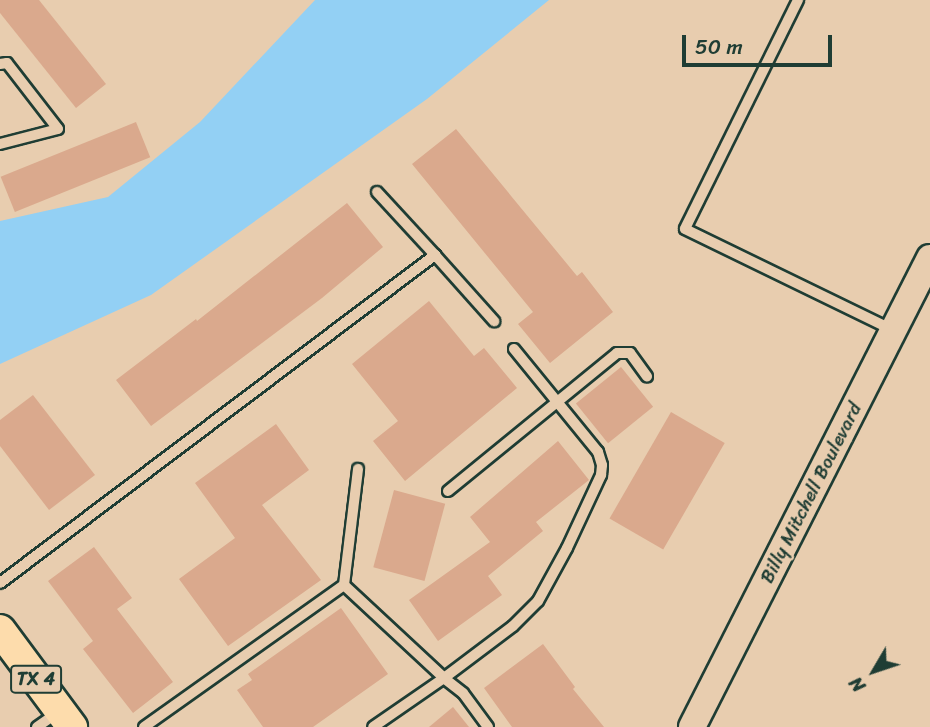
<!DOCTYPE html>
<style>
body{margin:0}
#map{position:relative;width:930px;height:727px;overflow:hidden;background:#e8cdaf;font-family:Sriracha,sans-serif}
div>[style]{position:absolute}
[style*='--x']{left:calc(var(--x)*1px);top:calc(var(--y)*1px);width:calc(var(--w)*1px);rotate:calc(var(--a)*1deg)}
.water>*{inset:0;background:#93d0f4}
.building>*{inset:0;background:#daa98d;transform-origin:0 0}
.roads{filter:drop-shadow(2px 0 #1f3d34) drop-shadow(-2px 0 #1f3d34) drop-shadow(0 2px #1f3d34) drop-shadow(0 -2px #1f3d34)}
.lane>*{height:10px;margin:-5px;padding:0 5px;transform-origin:5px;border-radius:5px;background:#e8cdaf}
.secondary>*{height:26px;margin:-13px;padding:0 13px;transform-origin:13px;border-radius:13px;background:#e8cdaf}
.primary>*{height:30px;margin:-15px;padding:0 15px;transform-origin:15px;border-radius:15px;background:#fddcac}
span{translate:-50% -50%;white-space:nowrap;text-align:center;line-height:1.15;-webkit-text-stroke:5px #e8cdaf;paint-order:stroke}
.shield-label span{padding:2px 5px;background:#e8cdaf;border:2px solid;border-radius:5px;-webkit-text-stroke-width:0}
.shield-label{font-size:18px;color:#1f3d34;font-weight:700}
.street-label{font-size:19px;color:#1f3d34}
.north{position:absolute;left:839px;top:636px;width:70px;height:70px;-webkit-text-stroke:5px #e8cdaf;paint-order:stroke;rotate:231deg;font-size:19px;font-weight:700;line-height:28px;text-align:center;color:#1f3d34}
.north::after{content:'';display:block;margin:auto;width:24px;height:32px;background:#1f3d34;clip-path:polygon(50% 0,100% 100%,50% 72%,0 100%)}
.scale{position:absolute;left:682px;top:35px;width:150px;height:32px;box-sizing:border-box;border:4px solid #1f3d34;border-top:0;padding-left:9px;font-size:21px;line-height:24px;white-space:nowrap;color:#1f3d34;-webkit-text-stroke:5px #e8cdaf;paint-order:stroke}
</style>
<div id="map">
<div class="water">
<i style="clip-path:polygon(315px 0,549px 0,427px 99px,151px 295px,0 364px,0 221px,108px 197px,200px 122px)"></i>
</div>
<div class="building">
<i style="clip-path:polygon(0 0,39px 0,106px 84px,76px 108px,0 13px)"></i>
<i style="left:136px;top:122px;width:38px;height:146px;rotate:68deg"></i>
<i style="clip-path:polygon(456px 129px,577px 276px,582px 272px,613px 312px,550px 363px,518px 324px,533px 312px,412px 164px)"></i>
<i style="clip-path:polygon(347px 203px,383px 247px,322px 298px,151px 426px,116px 380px,196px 319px,197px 321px)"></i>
<i style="clip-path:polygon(429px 301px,474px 356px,484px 348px,517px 388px,405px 481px,373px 441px,398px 421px,352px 364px)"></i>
<i style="left:621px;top:367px;width:51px;height:58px;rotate:51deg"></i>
<i style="clip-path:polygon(33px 395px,95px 475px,49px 510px,0 446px,0 420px)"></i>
<i style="left:671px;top:412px;width:62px;height:123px;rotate:30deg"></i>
<i style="clip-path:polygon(276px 424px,309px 470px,262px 505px,321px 580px,228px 646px,179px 579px,235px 538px,195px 483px)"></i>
<i style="clip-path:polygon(558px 441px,589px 480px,536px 522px,543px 531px,488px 576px,502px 595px,438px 641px,409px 600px,490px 542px,470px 517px)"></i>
<i style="left:394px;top:490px;width:53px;height:80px;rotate:15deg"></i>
<i style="clip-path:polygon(94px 547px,132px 598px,117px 609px,173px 682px,133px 713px,83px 649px,93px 641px,48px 581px)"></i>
<i style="clip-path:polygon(341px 608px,388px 674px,313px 727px,263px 727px,237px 690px,252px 680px,248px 674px)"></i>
<i style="clip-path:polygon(543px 644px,575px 687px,573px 689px,604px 727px,512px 727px,484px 688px)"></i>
<i style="clip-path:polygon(453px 707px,469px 727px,429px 727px)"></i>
</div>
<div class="roads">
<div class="lane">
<i style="--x:798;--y:0;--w:255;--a:116.3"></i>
<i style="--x:685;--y:229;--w:231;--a:25.9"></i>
<i style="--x:0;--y:64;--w:7;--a:-8"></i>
<i style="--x:7;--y:63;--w:83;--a:52.3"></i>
<i style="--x:58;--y:129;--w:60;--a:165.5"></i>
<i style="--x:377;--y:192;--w:86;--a:47.4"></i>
<i style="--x:448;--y:491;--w:218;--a:-39.2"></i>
<i style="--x:617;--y:353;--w:13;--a:0"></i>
<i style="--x:630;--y:353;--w:29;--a:54"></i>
<i style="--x:0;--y:583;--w:545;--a:-37.02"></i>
<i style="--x:435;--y:255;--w:89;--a:48.2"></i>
<i style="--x:344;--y:585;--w:137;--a:42.9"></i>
<i style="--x:444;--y:678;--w:86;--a:145.4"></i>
<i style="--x:37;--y:727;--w:24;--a:-35"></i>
<i style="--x:144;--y:727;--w:245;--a:-35.4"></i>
<i style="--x:344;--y:585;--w:117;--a:-83.1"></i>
<i style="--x:488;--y:727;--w:42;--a:-126.3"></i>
<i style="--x:463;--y:693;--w:24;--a:-142"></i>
<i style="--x:444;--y:678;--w:86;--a:-37"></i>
<i style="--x:513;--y:626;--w:35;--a:-45"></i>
<i style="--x:538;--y:601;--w:60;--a:-61.3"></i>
<i style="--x:567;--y:548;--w:81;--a:-65"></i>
<i style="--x:601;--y:475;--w:10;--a:-84"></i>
<i style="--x:602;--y:465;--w:14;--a:-107"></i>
<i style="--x:598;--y:452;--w:133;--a:-129.2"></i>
</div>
<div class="secondary">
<i style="--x:692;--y:727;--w:526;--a:-63.09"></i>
</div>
<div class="primary">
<i style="--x:0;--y:630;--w:121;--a:53.4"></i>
</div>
</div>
<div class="shield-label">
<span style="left:36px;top:679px">TX 4</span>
</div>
<div class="street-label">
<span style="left:811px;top:493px;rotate:-63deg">Billy Mitchell Boulevard</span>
</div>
<div class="north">N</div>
<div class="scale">50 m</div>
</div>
